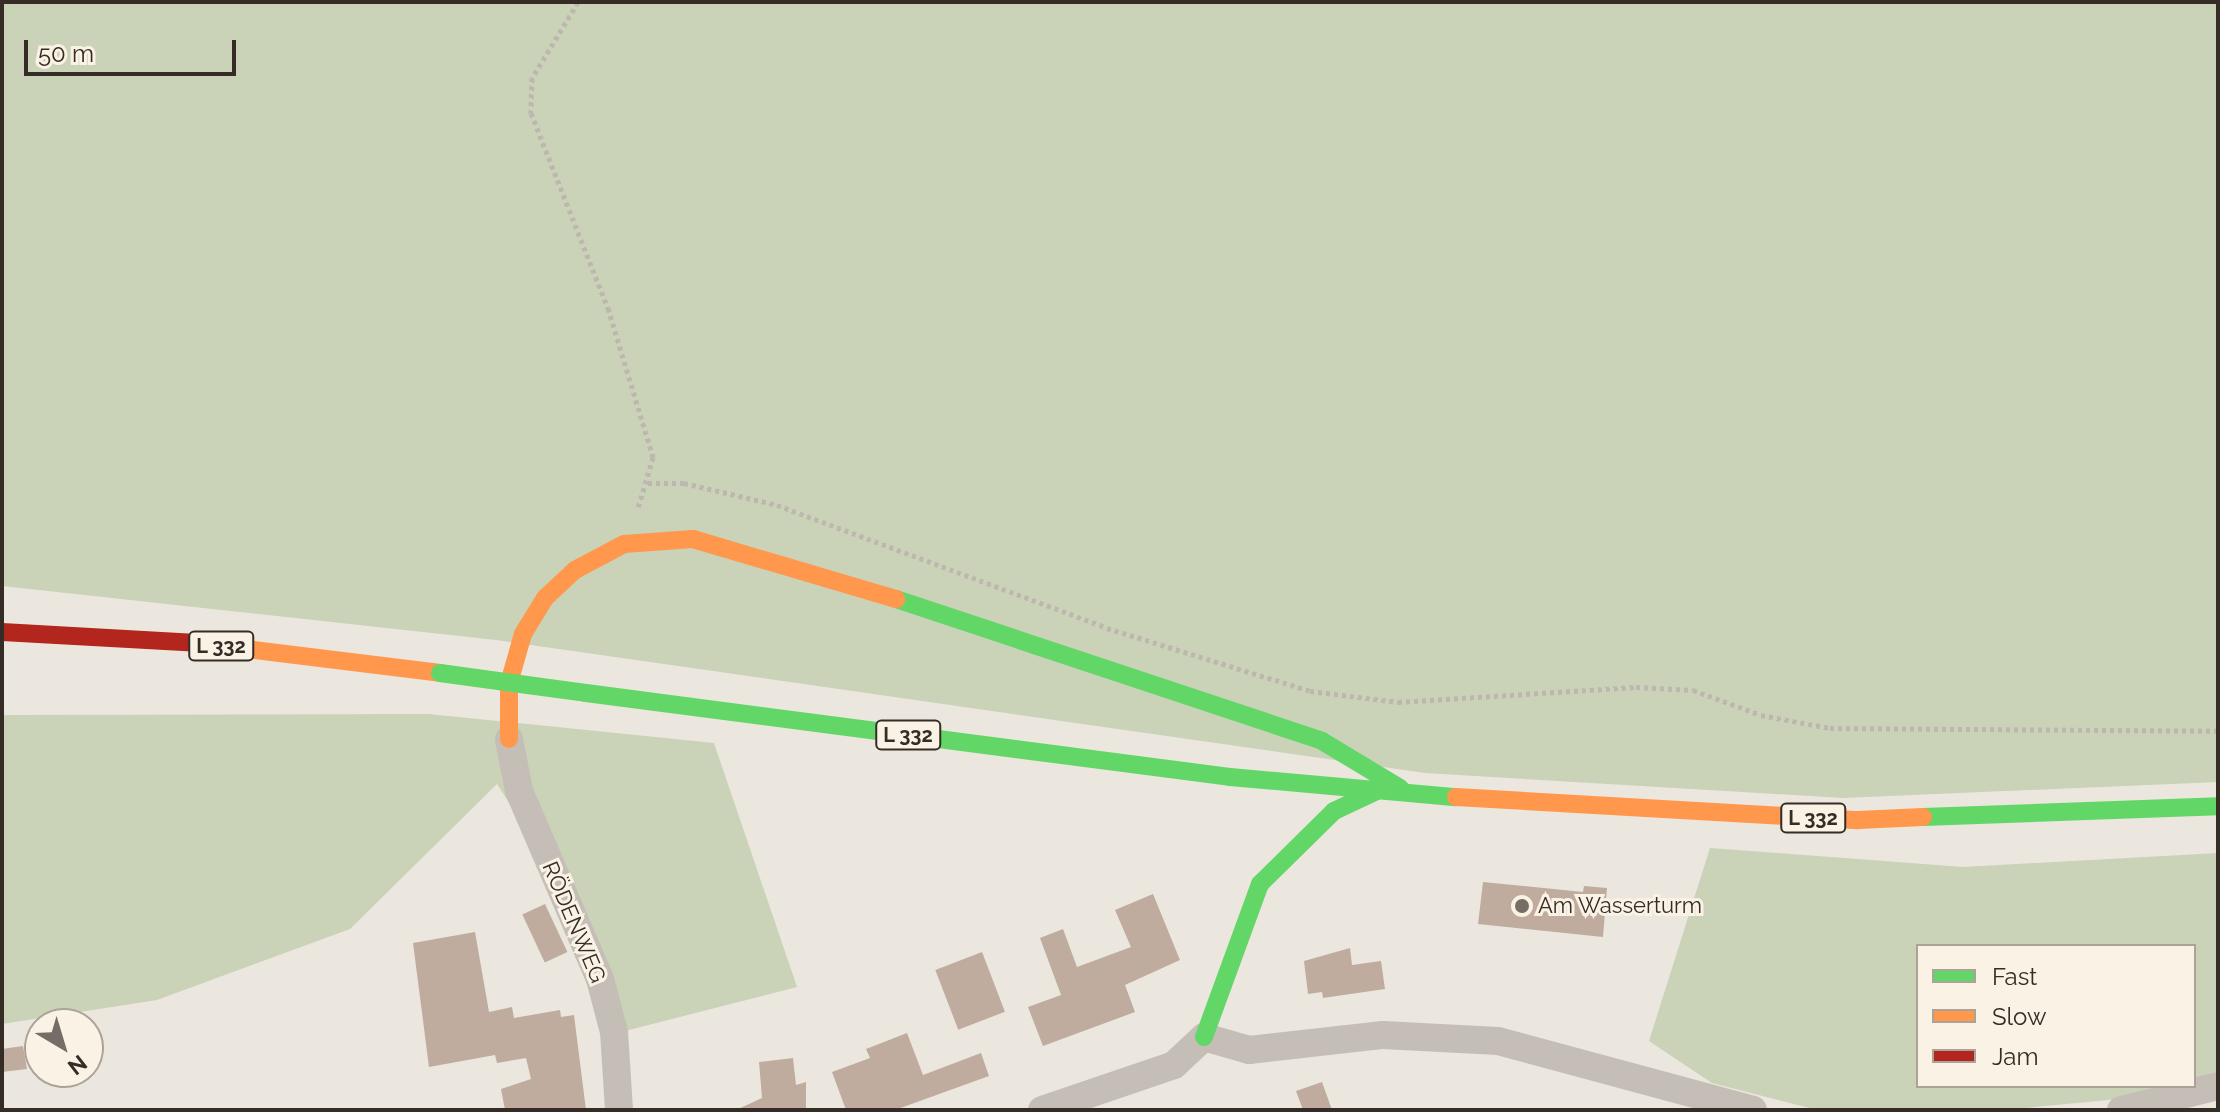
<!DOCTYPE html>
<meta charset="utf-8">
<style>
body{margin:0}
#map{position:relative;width:2220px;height:1112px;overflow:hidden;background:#ebe7de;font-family:Raleway,sans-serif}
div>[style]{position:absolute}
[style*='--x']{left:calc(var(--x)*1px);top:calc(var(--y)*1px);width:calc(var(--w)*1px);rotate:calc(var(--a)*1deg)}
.green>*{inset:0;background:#cad2b8}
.building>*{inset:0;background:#bfac9f;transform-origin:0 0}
.path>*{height:5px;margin-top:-2.5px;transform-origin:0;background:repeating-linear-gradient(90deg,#bdb7b0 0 4px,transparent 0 8px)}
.street>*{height:28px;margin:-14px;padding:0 14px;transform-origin:14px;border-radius:14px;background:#c4beb7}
.fast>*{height:18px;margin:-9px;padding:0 9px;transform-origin:9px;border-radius:9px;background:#63d668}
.slow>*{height:18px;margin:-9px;padding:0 9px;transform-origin:9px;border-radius:9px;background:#ff974d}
.jam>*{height:18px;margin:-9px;padding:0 9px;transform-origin:9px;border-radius:9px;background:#b3261e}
.fast-bridge>*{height:18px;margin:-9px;padding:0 9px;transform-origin:9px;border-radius:9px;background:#63d668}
.dots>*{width:22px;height:22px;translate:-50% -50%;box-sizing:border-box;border:4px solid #f9f2e5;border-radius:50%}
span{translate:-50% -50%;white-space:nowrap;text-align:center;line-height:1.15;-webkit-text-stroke:6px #f9f2e5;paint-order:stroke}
.shield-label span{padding:2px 6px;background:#f9f2e5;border:2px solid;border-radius:6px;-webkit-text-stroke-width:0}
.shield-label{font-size:20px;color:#352c26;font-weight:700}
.poi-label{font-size:22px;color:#352c26}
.left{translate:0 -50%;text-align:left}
.street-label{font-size:22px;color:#352c26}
.frame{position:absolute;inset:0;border:4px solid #352c26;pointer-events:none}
.legend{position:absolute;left:1916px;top:944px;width:280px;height:144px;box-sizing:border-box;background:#f9f2e5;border:2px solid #aba399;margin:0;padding:10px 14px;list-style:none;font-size:24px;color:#352c26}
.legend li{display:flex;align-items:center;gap:16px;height:40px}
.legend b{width:40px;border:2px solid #aba399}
.north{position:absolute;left:24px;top:1008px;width:80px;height:80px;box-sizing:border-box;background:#f9f2e5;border:2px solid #aba399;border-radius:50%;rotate:142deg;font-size:22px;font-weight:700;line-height:32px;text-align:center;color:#352c26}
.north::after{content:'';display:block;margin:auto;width:28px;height:36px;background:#756d66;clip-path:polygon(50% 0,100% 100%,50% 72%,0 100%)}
.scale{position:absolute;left:24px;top:40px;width:212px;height:36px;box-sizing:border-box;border:4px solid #352c26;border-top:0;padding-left:10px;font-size:24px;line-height:28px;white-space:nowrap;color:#352c26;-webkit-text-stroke:6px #f9f2e5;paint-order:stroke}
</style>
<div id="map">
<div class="green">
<i style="clip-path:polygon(2px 2px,2218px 2px,2218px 782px,1843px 798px,1425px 773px,496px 640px,2px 586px)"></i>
<i style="clip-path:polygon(428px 714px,714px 743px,797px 987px,625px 1031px,575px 905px,497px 784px,350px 929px,157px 1000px,2px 1024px,2px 715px)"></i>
<i style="clip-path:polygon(evenodd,1710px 848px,1963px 867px,2218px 853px,2218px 1080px,2172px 1094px,2004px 1110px,1817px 1110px,1712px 1083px,1649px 1041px,1710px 848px,1918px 946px,2194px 946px,2194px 1086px,1918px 1086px,1918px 946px)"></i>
</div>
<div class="building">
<i style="clip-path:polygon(1483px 882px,1583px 892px,1584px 886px,1607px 888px,1603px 937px,1478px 924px)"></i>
<i style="clip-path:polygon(1153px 894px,1180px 960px,1125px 985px,1135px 1012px,1043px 1046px,1028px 1007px,1061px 995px,1040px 938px,1063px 929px,1077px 967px,1131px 947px,1115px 910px)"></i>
<i style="left:545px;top:904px;width:53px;height:25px;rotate:65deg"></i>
<i style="clip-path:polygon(475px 932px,489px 1012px,512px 1007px,514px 1018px,560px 1010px,561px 1017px,574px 1015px,586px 1110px,505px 1110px,501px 1089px,531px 1079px,526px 1058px,497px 1063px,495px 1055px,429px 1067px,413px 943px)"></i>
<i style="clip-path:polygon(1350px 948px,1352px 965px,1381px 961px,1385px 989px,1323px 998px,1322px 992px,1308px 994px,1304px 961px)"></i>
<i style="left:982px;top:952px;width:64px;height:50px;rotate:69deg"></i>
<i style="clip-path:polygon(907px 1033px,923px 1075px,981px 1053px,989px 1076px,895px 1110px,846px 1110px,832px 1072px,870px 1058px,866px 1049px)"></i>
<i style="clip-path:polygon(23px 1046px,27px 1069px,2px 1072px,2px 1049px)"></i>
<i style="clip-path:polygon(793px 1058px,796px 1085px,806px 1082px,806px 1110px,736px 1110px,762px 1098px,759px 1062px)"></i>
<i style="clip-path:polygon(1322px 1082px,1332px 1110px,1303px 1110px,1296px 1091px)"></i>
</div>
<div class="path">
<i style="--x:578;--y:2;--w:89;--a:121.2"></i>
<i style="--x:532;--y:78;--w:35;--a:92"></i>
<i style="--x:531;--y:113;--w:210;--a:68.5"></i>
<i style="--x:608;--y:308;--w:156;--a:73.2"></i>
<i style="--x:653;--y:457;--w:53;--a:106.4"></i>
<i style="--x:648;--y:483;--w:36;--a:0"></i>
<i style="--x:684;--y:483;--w:96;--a:13.3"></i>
<i style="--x:777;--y:505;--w:352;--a:20.4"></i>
<i style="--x:1107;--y:628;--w:213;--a:17.2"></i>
<i style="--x:1310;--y:691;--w:89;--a:7.1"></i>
<i style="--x:1398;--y:702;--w:238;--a:-3.6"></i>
<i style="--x:1636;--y:687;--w:57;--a:3"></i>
<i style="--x:1693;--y:690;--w:72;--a:20.2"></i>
<i style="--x:1761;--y:715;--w:70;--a:10.7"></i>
<i style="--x:1830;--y:728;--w:388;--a:0.4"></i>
</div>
<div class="street">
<i style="--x:509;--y:739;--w:53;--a:79.1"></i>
<i style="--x:519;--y:791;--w:205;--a:66.7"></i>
<i style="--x:600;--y:979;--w:55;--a:75.2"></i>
<i style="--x:614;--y:1032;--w:78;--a:86.3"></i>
<i style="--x:1042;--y:1110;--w:139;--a:-18.8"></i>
<i style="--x:1174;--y:1065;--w:41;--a:-43"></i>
<i style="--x:1204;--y:1037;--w:47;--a:16.1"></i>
<i style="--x:1249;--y:1050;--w:135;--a:-6.4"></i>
<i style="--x:1383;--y:1035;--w:115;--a:3"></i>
<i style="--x:1498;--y:1041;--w:264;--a:15.1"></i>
<i style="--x:2121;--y:1110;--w:100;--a:-13.9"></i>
</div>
<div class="fast">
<i style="--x:896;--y:599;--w:449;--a:18.4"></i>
<i style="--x:1322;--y:741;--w:91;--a:31.1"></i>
<i style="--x:586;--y:693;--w:649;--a:7.43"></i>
<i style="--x:1230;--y:777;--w:227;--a:5.1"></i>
<i style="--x:1923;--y:817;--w:295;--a:-2.1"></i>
<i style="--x:1204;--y:1037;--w:163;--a:-69.9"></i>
<i style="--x:1260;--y:884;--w:104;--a:-44.6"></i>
<i style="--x:1334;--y:811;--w:47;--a:-24.9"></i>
</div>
<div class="slow">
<i style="--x:197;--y:643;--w:245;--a:7"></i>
<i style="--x:509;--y:739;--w:56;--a:-90"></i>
<i style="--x:509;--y:683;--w:51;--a:-74.1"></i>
<i style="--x:523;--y:634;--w:42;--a:-58.6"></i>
<i style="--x:545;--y:598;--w:41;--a:-43"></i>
<i style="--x:575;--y:570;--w:55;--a:-28"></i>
<i style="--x:624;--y:544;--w:69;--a:-4.1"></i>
<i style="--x:693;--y:539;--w:212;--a:16.5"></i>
<i style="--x:1456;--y:797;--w:403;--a:3.3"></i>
<i style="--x:1858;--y:820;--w:65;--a:-2.6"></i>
</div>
<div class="jam">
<i style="--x:2;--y:632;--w:195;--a:3.2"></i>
</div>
<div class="fast-bridge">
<i style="--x:440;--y:673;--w:147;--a:7.8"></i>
</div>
<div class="dots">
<i style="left:1522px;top:906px;background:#756d66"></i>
</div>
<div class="shield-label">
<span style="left:221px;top:646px">L 332</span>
<span style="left:908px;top:735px">L 332</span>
<span style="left:1813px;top:818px">L 332</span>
</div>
<div class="poi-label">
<span class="left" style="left:1538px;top:906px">Am Wasserturm</span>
</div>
<div class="street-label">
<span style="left:574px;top:922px;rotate:67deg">RÖDENWEG</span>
</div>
<div class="frame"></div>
<ul class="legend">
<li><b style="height:10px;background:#63d668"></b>Fast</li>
<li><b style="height:10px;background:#ff974d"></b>Slow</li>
<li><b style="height:10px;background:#b3261e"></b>Jam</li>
</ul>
<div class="north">N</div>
<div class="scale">50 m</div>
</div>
